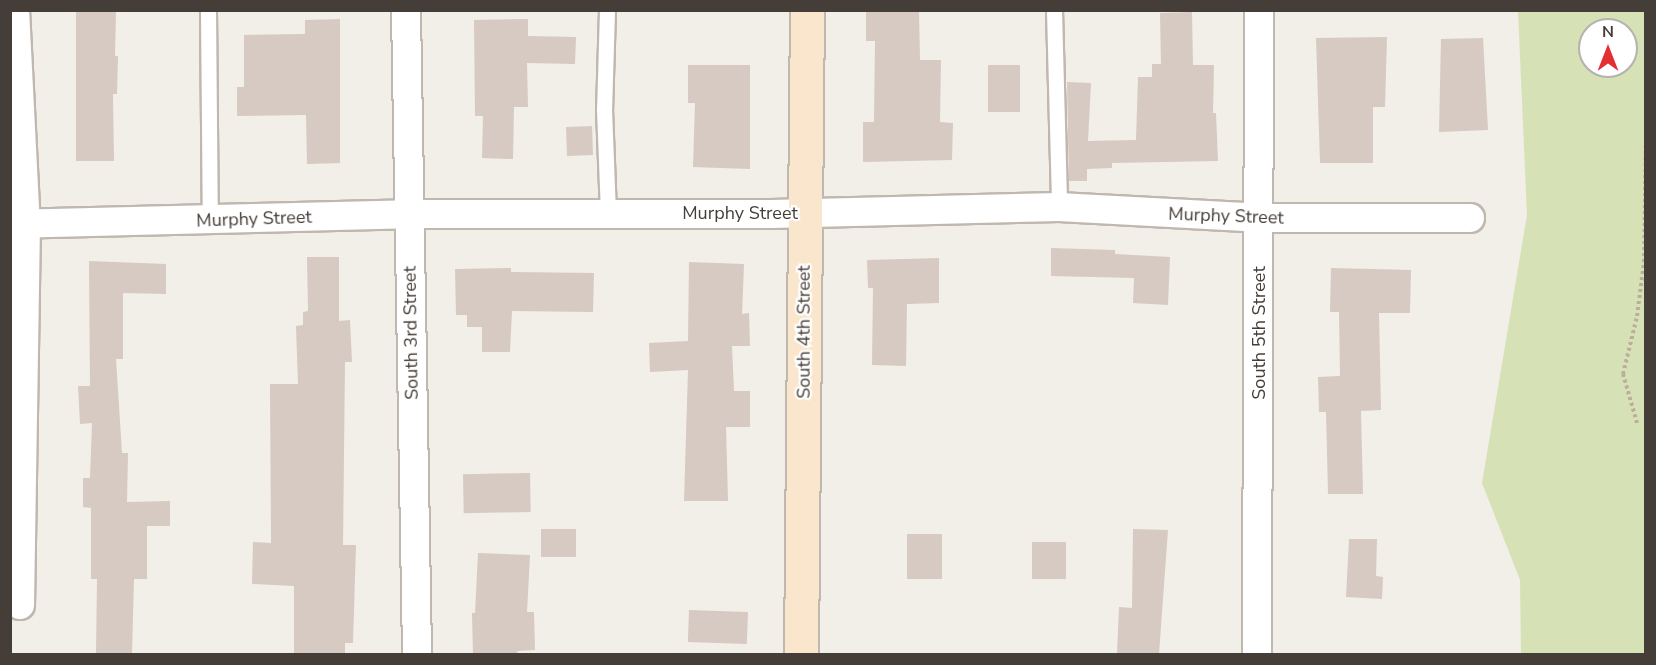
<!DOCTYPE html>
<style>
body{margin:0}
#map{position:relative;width:1656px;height:665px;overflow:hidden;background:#f2eee8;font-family:"Nunito Sans",sans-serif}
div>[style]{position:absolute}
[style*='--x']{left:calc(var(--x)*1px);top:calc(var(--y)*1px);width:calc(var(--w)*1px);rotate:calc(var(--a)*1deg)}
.green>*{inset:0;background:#d6e2b5}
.building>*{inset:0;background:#d6cac2;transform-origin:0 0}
.path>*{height:4px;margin-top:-2px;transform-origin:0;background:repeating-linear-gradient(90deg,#bdad9f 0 3px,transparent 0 6px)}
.roads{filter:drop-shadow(2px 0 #c0b7af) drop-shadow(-2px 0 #c0b7af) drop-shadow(0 2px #c0b7af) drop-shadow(0 -2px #c0b7af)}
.service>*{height:15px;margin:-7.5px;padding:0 7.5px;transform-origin:7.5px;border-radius:7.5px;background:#fff}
.minor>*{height:28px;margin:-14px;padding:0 14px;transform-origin:14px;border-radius:14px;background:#fff}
.secondary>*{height:33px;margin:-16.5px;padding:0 16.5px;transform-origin:16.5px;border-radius:16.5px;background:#f9e6cc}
span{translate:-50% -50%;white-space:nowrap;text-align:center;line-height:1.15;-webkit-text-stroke:4.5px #fff;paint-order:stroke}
.street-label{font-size:18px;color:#453d38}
.frame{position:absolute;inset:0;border:12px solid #453d38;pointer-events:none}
.north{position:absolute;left:1578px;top:18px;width:60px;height:60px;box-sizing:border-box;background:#fff;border:2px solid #b5b1af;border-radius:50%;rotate:0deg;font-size:16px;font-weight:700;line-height:24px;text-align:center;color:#453d38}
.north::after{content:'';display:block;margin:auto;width:21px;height:27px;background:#e32f33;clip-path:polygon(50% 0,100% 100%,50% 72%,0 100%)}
</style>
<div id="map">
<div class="green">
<i style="clip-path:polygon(evenodd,1518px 11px,1645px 11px,1645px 654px,1521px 654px,1520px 580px,1482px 483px,1527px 215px,1518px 11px,1590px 30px,1626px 30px,1626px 66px,1590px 66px,1590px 30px)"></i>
</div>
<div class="building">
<i style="clip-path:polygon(76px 10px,116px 10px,115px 56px,118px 56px,117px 94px,113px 94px,114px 161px,76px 161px)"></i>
<i style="clip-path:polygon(919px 11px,920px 60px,941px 60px,940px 122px,953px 123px,952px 160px,863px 162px,863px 122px,874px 122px,875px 41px,866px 41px,866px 12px)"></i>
<i style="clip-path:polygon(1192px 12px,1193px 65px,1214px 65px,1213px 113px,1216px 113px,1218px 161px,1112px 163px,1112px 168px,1087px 169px,1087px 181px,1069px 181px,1067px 82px,1091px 83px,1088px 141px,1136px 140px,1138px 77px,1152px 77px,1152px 64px,1161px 64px,1160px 13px)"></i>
<i style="clip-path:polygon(340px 19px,340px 163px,307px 164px,306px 115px,237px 116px,237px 87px,244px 87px,244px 35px,305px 34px,305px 20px)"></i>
<i style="clip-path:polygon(528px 19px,528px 36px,576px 37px,575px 64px,527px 63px,528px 107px,514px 107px,513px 159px,482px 158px,483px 116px,475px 116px,474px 20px)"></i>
<i style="clip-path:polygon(1387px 37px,1385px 107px,1373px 107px,1373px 163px,1320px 163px,1316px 38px)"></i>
<i style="clip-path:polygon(1483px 38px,1488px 130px,1439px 132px,1441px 39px)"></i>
<i style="clip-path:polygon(688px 65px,750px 65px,750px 169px,693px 167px,695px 103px,688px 103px)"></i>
<i style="left:988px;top:65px;width:32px;height:47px"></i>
<i style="left:592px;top:126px;width:29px;height:26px;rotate:88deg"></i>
<i style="clip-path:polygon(1051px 248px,1115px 250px,1115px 254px,1170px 257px,1168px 305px,1133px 303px,1134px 278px,1051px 276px)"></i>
<i style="clip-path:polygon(307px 257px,339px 257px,339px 321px,350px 320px,352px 362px,345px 362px,343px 545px,356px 545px,353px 643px,345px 643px,345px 654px,294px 654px,294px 586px,252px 584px,253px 542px,271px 543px,270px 384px,298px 384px,296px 326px,303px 325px,303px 312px,308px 311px)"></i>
<i style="clip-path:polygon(939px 258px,939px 303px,907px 304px,906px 366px,872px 365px,873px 288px,868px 288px,867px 260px)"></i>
<i style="clip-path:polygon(89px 261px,166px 264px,166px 294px,123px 293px,123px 359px,116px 359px,122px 453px,128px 453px,127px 502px,170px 501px,170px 526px,147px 526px,147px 579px,134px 579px,132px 654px,96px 654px,97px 579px,91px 579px,91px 508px,83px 507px,83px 478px,90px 478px,92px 423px,80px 424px,78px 386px,90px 386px)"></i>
<i style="clip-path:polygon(689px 262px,744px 264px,742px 314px,749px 313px,750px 346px,732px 346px,734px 391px,750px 391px,750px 427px,726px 427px,728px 501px,684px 501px,688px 370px,650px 372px,649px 343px,688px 341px)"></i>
<i style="clip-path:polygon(511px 268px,511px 272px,594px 273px,593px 312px,512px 311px,510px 352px,482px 352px,482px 327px,467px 327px,467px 315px,456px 315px,455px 269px)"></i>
<i style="clip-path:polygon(1331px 268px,1411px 270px,1410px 313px,1379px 313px,1381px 410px,1361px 411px,1363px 494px,1328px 494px,1326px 412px,1319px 412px,1318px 377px,1340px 376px,1339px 312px,1330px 312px)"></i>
<i style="left:530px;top:473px;width:39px;height:67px;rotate:89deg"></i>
<i style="left:576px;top:529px;width:28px;height:35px;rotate:90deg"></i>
<i style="clip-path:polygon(1133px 529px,1168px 530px,1159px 654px,1117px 654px,1119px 607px,1132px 608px)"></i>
<i style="left:907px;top:534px;width:35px;height:45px"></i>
<i style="clip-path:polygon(1349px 539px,1377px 539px,1376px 576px,1383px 577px,1382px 599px,1346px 597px)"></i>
<i style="left:1032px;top:542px;width:34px;height:37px"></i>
<i style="clip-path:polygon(478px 553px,530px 555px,527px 612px,534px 612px,535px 650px,517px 651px,518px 654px,473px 654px,472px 613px,475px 613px)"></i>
<i style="left:689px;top:610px;width:59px;height:32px;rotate:2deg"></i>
</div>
<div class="path">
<i style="--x:1637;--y:423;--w:51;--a:-105.9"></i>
<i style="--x:1623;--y:374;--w:60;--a:-76.4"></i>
<i style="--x:1637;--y:316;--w:54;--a:-82.6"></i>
<i style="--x:1644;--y:262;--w:127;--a:-89.1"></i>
</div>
<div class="roads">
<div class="service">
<i style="--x:208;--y:10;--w:211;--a:89.5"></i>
<i style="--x:607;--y:10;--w:99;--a:91.7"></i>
<i style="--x:604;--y:109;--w:104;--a:87.8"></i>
<i style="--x:1054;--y:10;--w:197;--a:88.5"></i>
</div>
<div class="minor">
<i style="--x:15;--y:10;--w:214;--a:87.1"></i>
<i style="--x:26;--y:224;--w:381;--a:90.9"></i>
<i style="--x:406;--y:10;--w:644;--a:89.02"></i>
<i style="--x:10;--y:224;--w:398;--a:-1.4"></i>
<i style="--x:408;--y:214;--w:363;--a:0"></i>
<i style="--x:771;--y:214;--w:288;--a:-1.4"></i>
<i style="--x:1059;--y:207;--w:200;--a:3.1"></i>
<i style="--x:1259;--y:218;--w:211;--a:0"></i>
<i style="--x:1257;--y:654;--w:644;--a:-89.82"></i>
</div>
<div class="secondary">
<i style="--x:801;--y:654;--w:644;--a:-89.47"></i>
</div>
</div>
<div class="street-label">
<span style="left:740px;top:213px">Murphy Street</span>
<span style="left:1226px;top:216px;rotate:2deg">Murphy Street</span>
<span style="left:254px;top:219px;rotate:-2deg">Murphy Street</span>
<span style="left:804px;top:332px;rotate:-90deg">South 4th Street</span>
<span style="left:411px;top:333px;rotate:-91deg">South 3rd Street</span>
<span style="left:1259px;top:333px;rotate:-90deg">South 5th Street</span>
</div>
<div class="frame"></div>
<div class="north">N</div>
</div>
